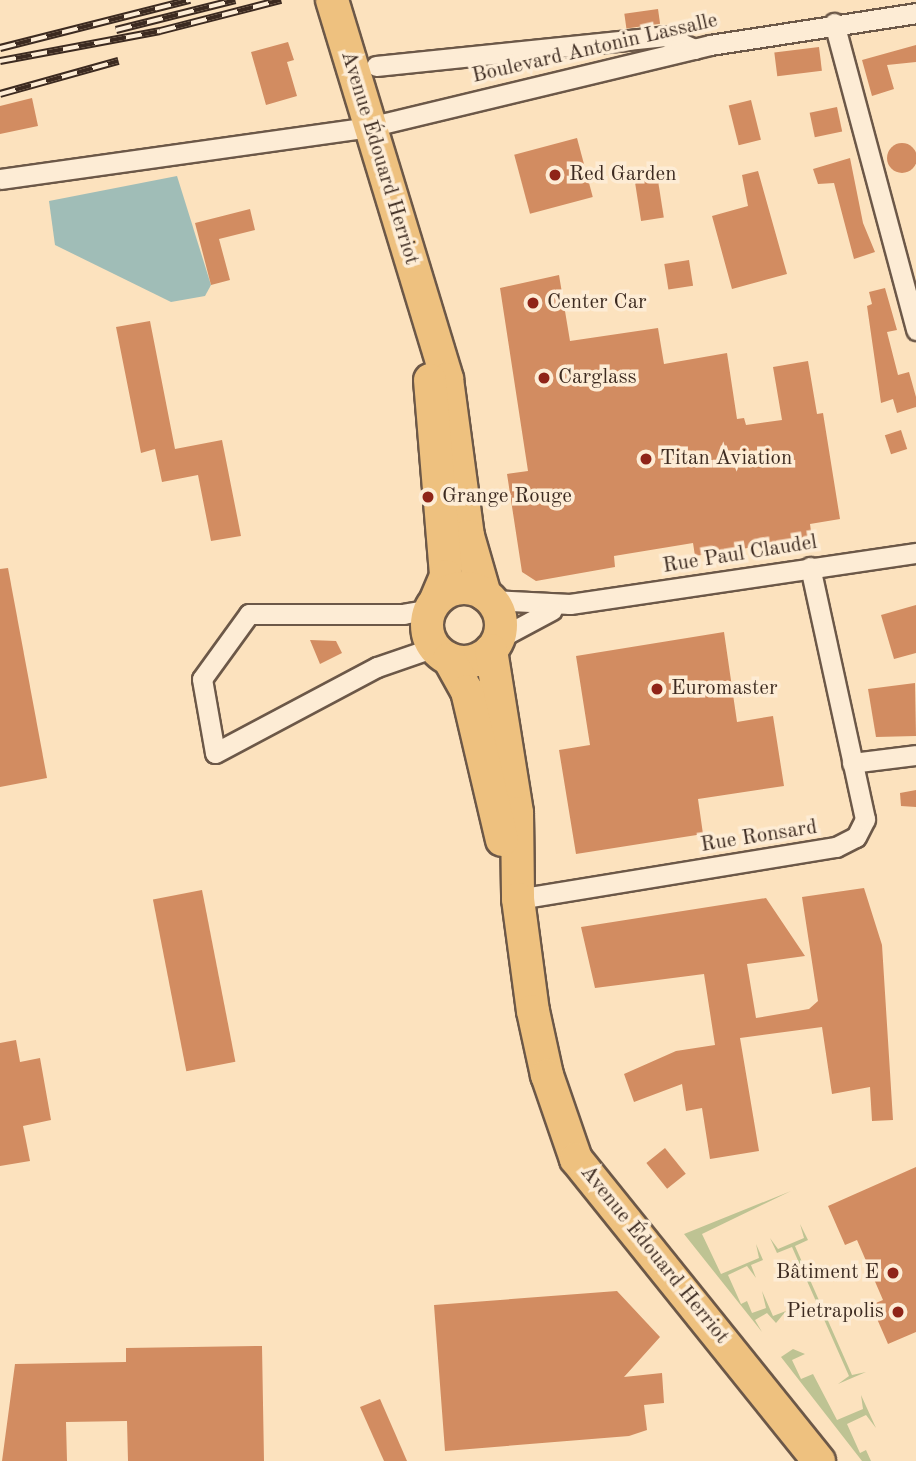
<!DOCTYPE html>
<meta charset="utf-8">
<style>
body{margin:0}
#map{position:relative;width:916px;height:1461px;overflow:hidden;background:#fce2be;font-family:"Old Standard TT",serif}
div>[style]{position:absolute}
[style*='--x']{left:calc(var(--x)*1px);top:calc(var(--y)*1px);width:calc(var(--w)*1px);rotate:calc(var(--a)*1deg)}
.green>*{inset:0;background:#bec393}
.water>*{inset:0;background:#a0bdb7}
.building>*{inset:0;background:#d28c61;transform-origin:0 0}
.round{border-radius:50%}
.roads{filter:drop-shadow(2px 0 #6c5848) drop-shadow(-2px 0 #6c5848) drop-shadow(0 2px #6c5848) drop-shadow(0 -2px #6c5848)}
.street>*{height:19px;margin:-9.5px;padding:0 9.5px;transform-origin:9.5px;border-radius:9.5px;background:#fdecd5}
.primary>*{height:32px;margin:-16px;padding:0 16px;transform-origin:16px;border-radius:16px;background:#eec17f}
.primary>.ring{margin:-16px;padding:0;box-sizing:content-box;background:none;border:32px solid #eec17f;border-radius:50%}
.rail>*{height:8px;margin-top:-4px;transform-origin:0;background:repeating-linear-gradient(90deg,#fdecd5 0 16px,#3c2a20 0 32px);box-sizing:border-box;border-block:2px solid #3c2a20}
.dots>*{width:19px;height:19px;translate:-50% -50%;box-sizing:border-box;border:4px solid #fdecd5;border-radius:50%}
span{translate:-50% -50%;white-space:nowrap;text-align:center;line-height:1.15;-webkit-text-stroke:7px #fdecd5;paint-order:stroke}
.street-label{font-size:21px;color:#3c2a20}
.poi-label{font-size:21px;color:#3c2a20}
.left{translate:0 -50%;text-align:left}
.right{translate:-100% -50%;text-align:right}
</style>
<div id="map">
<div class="green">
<i style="clip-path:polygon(791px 1191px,702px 1234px,721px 1274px,759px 1258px,756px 1244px,763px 1260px,751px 1265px,756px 1278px,747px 1266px,728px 1275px,741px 1304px,747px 1301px,752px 1313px,766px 1308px,762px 1291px,773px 1316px,786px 1311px,776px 1323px,767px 1313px,755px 1320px,762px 1332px,684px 1234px)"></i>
<i style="clip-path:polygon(800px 1224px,808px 1240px,795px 1246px,852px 1375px,866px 1372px,838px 1384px,849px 1376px,792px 1247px,777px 1253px,770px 1238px,778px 1249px,804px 1238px)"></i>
<i style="clip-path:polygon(793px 1349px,805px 1354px,792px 1360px,801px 1379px,813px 1374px,837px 1420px,863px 1409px,861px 1395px,876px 1428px,866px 1415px,847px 1424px,860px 1453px,866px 1450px,871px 1461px,862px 1461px,781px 1357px)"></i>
</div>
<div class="water">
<i style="clip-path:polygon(177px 176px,211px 285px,205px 296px,171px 302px,55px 245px,49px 201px)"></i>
</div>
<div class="building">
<i style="left:658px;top:9px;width:15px;height:34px;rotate:82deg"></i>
<i style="clip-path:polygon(288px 42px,294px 60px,287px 62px,297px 96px,266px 105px,251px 52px)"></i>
<i style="clip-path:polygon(916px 45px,916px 62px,887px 65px,894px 89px,872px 96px,862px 60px)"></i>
<i style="left:819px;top:47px;width:24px;height:45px;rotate:83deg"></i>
<i style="clip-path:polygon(32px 98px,38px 126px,0 134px,0 106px)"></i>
<i style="left:751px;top:100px;width:41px;height:23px;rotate:76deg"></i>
<i style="left:837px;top:107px;width:25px;height:28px;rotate:78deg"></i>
<i style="left:577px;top:138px;width:61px;height:65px;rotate:75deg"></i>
<i class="round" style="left:887px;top:143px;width:30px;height:30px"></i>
<i style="clip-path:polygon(850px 158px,863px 223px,875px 252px,854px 259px,834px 183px,818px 184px,813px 169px)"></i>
<i style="left:656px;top:168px;width:50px;height:23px;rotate:81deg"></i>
<i style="clip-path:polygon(758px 171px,787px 274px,732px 289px,712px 216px,748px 206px,742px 175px)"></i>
<i style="clip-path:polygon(250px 209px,255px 230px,219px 239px,230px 280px,211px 285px,195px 223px)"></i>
<i style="left:689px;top:260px;width:26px;height:25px;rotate:81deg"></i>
<i style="clip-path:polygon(559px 275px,570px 341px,658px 328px,664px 364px,727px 353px,737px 419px,744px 418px,746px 425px,782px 420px,773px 367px,808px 361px,817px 414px,823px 413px,840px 519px,810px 524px,812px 538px,695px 556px,693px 543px,614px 556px,615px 567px,536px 581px,522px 572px,507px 474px,528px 471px,500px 288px)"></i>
<i style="clip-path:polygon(885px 288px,897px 330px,887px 332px,898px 375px,909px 372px,916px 397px,916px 407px,897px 413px,893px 399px,881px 403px,867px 306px,872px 304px,869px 292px)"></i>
<i style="clip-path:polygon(150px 321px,175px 449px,222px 440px,241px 536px,211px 541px,198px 475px,162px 482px,155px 449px,141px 453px,116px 327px)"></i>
<i style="left:901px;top:430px;width:20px;height:17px;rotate:72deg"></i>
<i style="clip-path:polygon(8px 568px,47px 778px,0 787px,0 569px)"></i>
<i style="clip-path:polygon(916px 605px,916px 653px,894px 659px,881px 615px)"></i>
<i style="clip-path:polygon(724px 632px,737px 722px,773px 716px,784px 786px,698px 799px,703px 834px,576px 854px,559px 750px,590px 745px,576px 656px)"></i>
<i style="clip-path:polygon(310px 640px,336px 641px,342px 653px,320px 664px)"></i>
<i style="clip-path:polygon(915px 683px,916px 736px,876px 737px,868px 689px)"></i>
<i style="clip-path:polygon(916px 790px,916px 807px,901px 806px,900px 793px)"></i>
<i style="clip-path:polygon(864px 888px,882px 945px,893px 1120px,872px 1121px,870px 1087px,832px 1094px,822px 1027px,740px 1038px,759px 1151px,710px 1159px,702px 1108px,686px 1111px,682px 1084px,634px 1102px,624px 1074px,676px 1051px,715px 1045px,704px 974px,595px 988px,581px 927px,766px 898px,805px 956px,747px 964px,756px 1018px,809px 1009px,818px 1001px,802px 897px)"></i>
<i style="left:202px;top:890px;width:175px;height:50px;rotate:79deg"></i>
<i style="clip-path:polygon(16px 1040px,20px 1062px,40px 1058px,51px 1120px,23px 1126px,30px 1161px,0 1166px,0 1043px)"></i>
<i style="left:665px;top:1148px;width:33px;height:24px;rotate:51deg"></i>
<i style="clip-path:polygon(916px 1167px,916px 1332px,888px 1344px,871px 1305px,883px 1300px,857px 1240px,845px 1245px,828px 1206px)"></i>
<i style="clip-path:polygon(617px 1291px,660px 1337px,624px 1377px,662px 1373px,664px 1403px,644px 1405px,647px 1430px,629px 1436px,445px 1451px,434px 1305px)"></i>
<i style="clip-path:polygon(262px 1346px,264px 1461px,128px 1461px,127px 1421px,66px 1422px,67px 1461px,2px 1461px,15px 1364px,126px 1362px,126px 1348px)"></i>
<i style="clip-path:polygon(380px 1399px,394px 1431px,407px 1461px,384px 1461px,360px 1407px)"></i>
</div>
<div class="roads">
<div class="street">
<i style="--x:834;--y:23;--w:318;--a:75"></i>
<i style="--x:376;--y:66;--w:291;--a:-5.9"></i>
<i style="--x:665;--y:36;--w:32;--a:24"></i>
<i style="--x:0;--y:179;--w:373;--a:-8"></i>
<i style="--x:369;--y:127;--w:351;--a:-13.5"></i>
<i style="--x:710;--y:45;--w:208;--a:-8.8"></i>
<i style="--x:491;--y:600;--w:79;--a:2.9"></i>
<i style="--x:570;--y:604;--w:350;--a:-8.4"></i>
<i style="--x:431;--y:609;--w:27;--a:170"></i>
<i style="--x:404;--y:614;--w:155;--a:180"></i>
<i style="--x:249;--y:614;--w:80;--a:125.9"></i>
<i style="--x:202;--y:679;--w:75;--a:80"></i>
<i style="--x:215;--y:753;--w:183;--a:-28"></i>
<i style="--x:377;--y:667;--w:61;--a:-19"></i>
<i style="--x:498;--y:639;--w:61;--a:-28.2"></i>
<i style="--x:852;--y:763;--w:64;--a:-7.1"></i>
<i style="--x:518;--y:899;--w:322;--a:-9.3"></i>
<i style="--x:836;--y:847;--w:22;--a:-27"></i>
<i style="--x:856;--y:837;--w:20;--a:-63"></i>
<i style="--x:865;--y:819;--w:258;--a:-102.3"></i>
</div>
<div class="primary">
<i style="--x:332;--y:0;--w:396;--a:73.1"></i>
<i style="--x:447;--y:379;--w:158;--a:82.4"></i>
<i style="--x:468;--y:536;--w:61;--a:73.9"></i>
<i style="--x:430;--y:380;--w:197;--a:85.3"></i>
<i style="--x:446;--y:576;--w:26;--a:113"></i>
<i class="ring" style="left:427px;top:588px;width:42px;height:42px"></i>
<i style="--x:491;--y:650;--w:165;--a:80.9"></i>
<i style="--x:517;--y:813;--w:86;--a:89.3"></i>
<i style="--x:518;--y:899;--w:113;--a:82.4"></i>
<i style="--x:533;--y:1011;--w:66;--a:77.7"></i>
<i style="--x:547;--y:1075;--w:89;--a:71"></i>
<i style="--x:576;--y:1159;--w:388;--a:51.2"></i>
<i style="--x:449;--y:659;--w:37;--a:61"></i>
<i style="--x:467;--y:691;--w:153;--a:76.8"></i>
</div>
</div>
<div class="rail">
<i style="--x:116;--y:30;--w:123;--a:-14.1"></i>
<i style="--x:0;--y:48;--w:196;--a:-14.2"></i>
<i style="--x:0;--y:61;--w:163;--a:-10.6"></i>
<i style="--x:160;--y:31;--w:125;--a:-14.4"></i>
<i style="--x:0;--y:94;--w:123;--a:-15.6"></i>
</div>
<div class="dots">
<i style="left:555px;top:175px;background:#8f2418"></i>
<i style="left:533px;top:303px;background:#8f2418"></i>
<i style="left:544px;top:378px;background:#8f2418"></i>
<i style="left:646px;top:459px;background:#8f2418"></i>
<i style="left:428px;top:497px;background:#8f2418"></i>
<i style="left:657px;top:689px;background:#8f2418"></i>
<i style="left:893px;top:1273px;background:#8f2418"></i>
<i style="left:898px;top:1312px;background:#8f2418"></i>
</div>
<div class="street-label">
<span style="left:595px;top:49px;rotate:-13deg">Boulevard Antonin Lassalle</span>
<span style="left:379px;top:158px;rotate:73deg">Avenue Édouard Herriot</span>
<span style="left:740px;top:555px;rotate:-9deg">Rue Paul Claudel</span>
<span style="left:759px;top:837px;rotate:-9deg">Rue Ronsard</span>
<span style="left:654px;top:1255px;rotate:51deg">Avenue Édouard Herriot</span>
</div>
<div class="poi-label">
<span class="left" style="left:569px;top:175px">Red Garden</span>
<span class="left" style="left:547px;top:303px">Center Car</span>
<span class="left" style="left:558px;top:378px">Carglass</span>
<span class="left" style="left:660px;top:459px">Titan Aviation</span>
<span class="left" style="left:442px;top:497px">Grange Rouge</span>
<span class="left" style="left:671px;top:689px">Euromaster</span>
<span class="right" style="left:879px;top:1273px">Bâtiment E</span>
<span class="right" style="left:884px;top:1312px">Pietrapolis</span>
</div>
</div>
